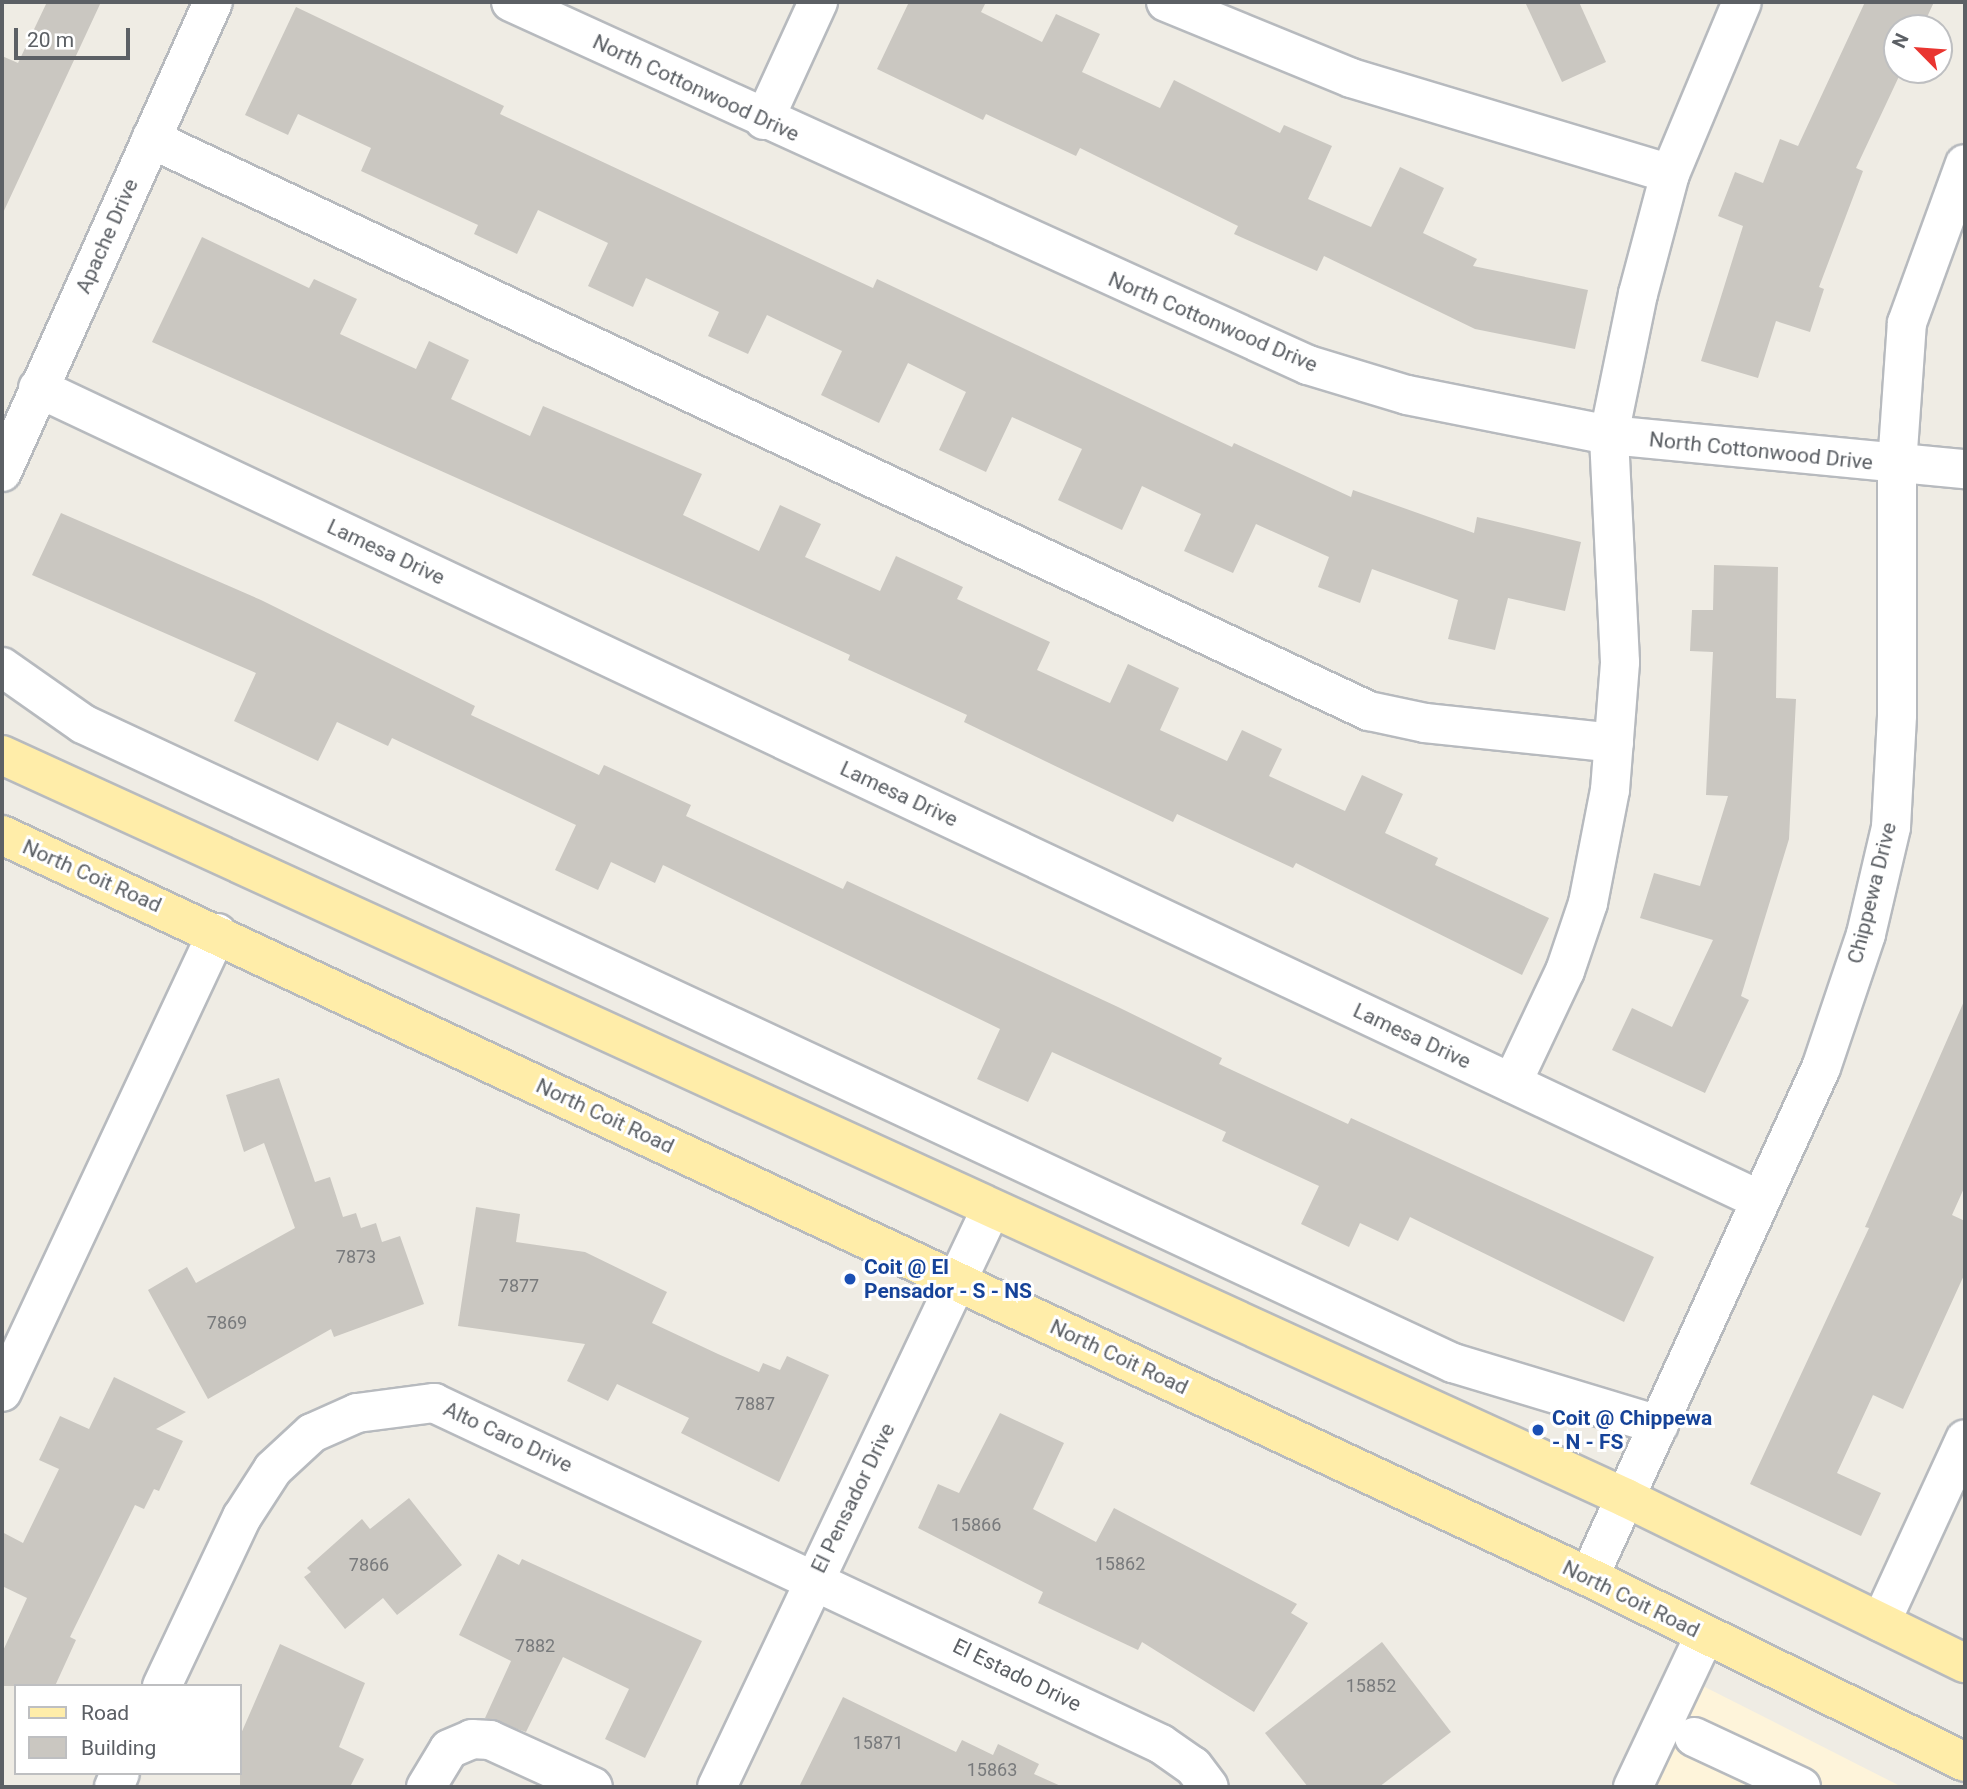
<!DOCTYPE html>
<style>
body{margin:0}
#map{position:relative;width:1967px;height:1789px;overflow:hidden;background:#efece4;font-family:Roboto,sans-serif}
div>[style]{position:absolute}
[style*='--x']{left:calc(var(--x)*1px);top:calc(var(--y)*1px);width:calc(var(--w)*1px);rotate:calc(var(--a)*1deg)}
.commercial>*{inset:0;background:#fef4da}
.building>*{inset:0;background:#cac7c1}
.roads{filter:drop-shadow(2px 0 #b7babe) drop-shadow(-2px 0 #b7babe) drop-shadow(0 2px #b7babe) drop-shadow(0 -2px #b7babe)}
.minor>*{height:38px;margin:-19px;padding:0 19px;transform-origin:19px;border-radius:19px;background:#fff}
.major>*{height:38px;margin:-19px;padding:0 19px;transform-origin:19px;border-radius:19px;background:#ffeda9}
.dots>*{width:19px;height:19px;translate:-50% -50%;box-sizing:border-box;border:4px solid #fff;border-radius:50%}
span{translate:-50% -50%;white-space:nowrap;text-align:center;line-height:1.15;-webkit-text-stroke:6px #fff;paint-order:stroke}
.number-label{font-size:18px;color:#787a7c}
.number-label span{-webkit-text-stroke-width:0}
.street-label{font-size:21px;color:#5c6065}
.transit-label{font-size:21px;color:#164399;font-weight:700}
.left{translate:0 -50%;text-align:left}
.frame{position:absolute;inset:0;border:4px solid #5c6065;pointer-events:none}
.legend{position:absolute;left:14px;top:1684px;width:228px;height:91px;box-sizing:border-box;background:#fff;border:2px solid #bebfc1;margin:0;padding:9px 12px;list-style:none;font-size:21px;color:#5c6065}
.legend li{display:flex;align-items:center;gap:14px;height:35px}
.legend b{width:35px;border:2px solid #bebfc1}
.north{position:absolute;left:1883px;top:14px;width:70px;height:70px;box-sizing:border-box;background:#fff;border:2px solid #bebfc1;border-radius:50%;rotate:295deg;font-size:19px;font-weight:700;line-height:28px;text-align:center;color:#5c6065}
.north::after{content:'';display:block;margin:auto;width:24px;height:32px;background:#e93530;clip-path:polygon(50% 0,100% 100%,50% 72%,0 100%)}
.scale{position:absolute;left:14px;top:28px;width:116px;height:32px;box-sizing:border-box;border:4px solid #5c6065;border-top:0;padding-left:9px;font-size:21px;line-height:24px;white-space:nowrap;color:#5c6065;-webkit-text-stroke:5px #fff;paint-order:stroke}
</style>
<div id="map">
<div class="commercial">
<i style="clip-path:polygon(1699px 1684px,1902px 1787px,1652px 1787px)"></i>
</div>
<div class="building">
<i style="clip-path:polygon(47px 2px,101px 2px,2px 215px,2px 56px,18px 63px)"></i>
<i style="clip-path:polygon(909px 2px,986px 2px,981px 12px,1042px 42px,1056px 14px,1100px 34px,1082px 72px,1160px 108px,1174px 80px,1280px 133px,1284px 125px,1332px 146px,1308px 199px,1371px 227px,1400px 167px,1444px 188px,1423px 233px,1477px 259px,1473px 266px,1588px 290px,1575px 349px,1475px 329px,1324px 256px,1317px 271px,1234px 234px,1238px 226px,1080px 148px,1076px 156px,986px 114px,983px 120px,877px 69px)"></i>
<i style="clip-path:polygon(1525px 2px,1579px 2px,1606px 62px,1562px 82px)"></i>
<i style="clip-path:polygon(1865px 2px,1934px 2px,1922px 28px,1897px 28px,1897px 70px,1902px 70px,1856px 168px,1863px 171px,1819px 287px,1824px 289px,1810px 332px,1776px 321px,1758px 378px,1701px 361px,1743px 226px,1718px 216px,1735px 172px,1763px 183px,1780px 139px,1798px 146px)"></i>
<i style="clip-path:polygon(296px 7px,504px 106px,500px 114px,873px 288px,877px 279px,1232px 447px,1234px 443px,1351px 497px,1353px 490px,1474px 533px,1477px 517px,1581px 542px,1565px 611px,1508px 598px,1495px 650px,1448px 639px,1458px 600px,1372px 569px,1360px 603px,1318px 587px,1329px 557px,1256px 524px,1233px 573px,1184px 551px,1201px 514px,1142px 486px,1122px 530px,1058px 500px,1082px 449px,1012px 417px,986px 472px,939px 450px,966px 392px,908px 363px,879px 423px,821px 395px,842px 351px,767px 315px,748px 354px,708px 336px,719px 312px,646px 278px,633px 307px,588px 286px,608px 243px,538px 210px,517px 254px,474px 234px,478px 225px,361px 171px,371px 148px,298px 114px,288px 135px,245px 115px)"></i>
<i style="clip-path:polygon(202px 237px,309px 288px,314px 279px,357px 299px,340px 334px,416px 369px,429px 341px,469px 360px,451px 399px,530px 436px,543px 406px,702px 474px,683px 515px,759px 551px,780px 505px,821px 524px,805px 557px,880px 591px,896px 556px,963px 587px,957px 599px,1050px 642px,1037px 670px,1110px 703px,1128px 664px,1179px 688px,1160px 730px,1227px 761px,1242px 730px,1282px 749px,1269px 776px,1345px 811px,1362px 775px,1403px 794px,1385px 833px,1438px 858px,1435px 865px,1549px 918px,1522px 975px,1296px 863px,1293px 868px,1177px 814px,1173px 822px,1076px 776px,964px 722px,967px 715px,848px 660px,850px 655px,710px 591px,152px 342px)"></i>
<i style="clip-path:polygon(61px 513px,261px 600px,475px 706px,471px 715px,599px 775px,604px 765px,691px 805px,686px 816px,843px 889px,847px 881px,1118px 1007px,1222px 1058px,1219px 1064px,1348px 1124px,1351px 1118px,1654px 1257px,1624px 1322px,1410px 1217px,1398px 1241px,1360px 1223px,1349px 1247px,1301px 1224px,1319px 1186px,1222px 1141px,1226px 1132px,1052px 1052px,1028px 1102px,977px 1079px,1000px 1029px,663px 865px,655px 883px,611px 862px,598px 890px,555px 870px,576px 825px,392px 738px,388px 746px,337px 722px,318px 761px,234px 721px,256px 673px,32px 575px)"></i>
<i style="clip-path:polygon(1714px 565px,1778px 567px,1776px 698px,1796px 699px,1789px 839px,1741px 996px,1749px 1000px,1705px 1093px,1612px 1050px,1632px 1008px,1672px 1027px,1713px 940px,1640px 918px,1654px 873px,1700px 886px,1728px 796px,1706px 795px,1713px 652px,1690px 651px,1692px 610px,1713px 610px)"></i>
<i style="clip-path:polygon(1965px 999px,1965px 1186px,1952px 1215px,1965px 1221px,1965px 1273px,1903px 1409px,1873px 1395px,1837px 1473px,1881px 1493px,1861px 1536px,1750px 1484px,1869px 1228px,1865px 1227px)"></i>
<i style="clip-path:polygon(279px 1078px,315px 1182px,330px 1177px,343px 1217px,356px 1213px,361px 1228px,376px 1223px,382px 1242px,400px 1236px,424px 1304px,334px 1337px,331px 1329px,208px 1399px,148px 1290px,187px 1267px,196px 1283px,295px 1228px,264px 1143px,244px 1152px,226px 1095px)"></i>
<i style="clip-path:polygon(476px 1207px,520px 1214px,516px 1242px,585px 1252px,667px 1292px,652px 1323px,718px 1354px,759px 1372px,763px 1363px,780px 1370px,787px 1356px,829px 1375px,779px 1482px,681px 1433px,689px 1418px,617px 1384px,608px 1401px,567px 1381px,585px 1344px,458px 1326px)"></i>
<i style="clip-path:polygon(114px 1377px,186px 1412px,156px 1429px,183px 1441px,159px 1491px,154px 1489px,144px 1509px,135px 1505px,70px 1637px,76px 1640px,55px 1686px,2px 1686px,2px 1653px,27px 1598px,2px 1586px,2px 1532px,23px 1543px,59px 1469px,39px 1460px,60px 1416px,89px 1429px)"></i>
<i style="clip-path:polygon(1000px 1413px,1064px 1443px,1033px 1509px,1096px 1542px,1114px 1508px,1297px 1604px,1291px 1613px,1308px 1623px,1254px 1712px,1142px 1642px,1138px 1650px,1038px 1603px,1043px 1592px,918px 1528px,938px 1484px,959px 1493px)"></i>
<i style="clip-path:polygon(409px 1498px,462px 1565px,397px 1615px,383px 1598px,345px 1629px,304px 1577px,311px 1572px,307px 1568px,362px 1519px,370px 1529px)"></i>
<i style="clip-path:polygon(498px 1554px,519px 1565px,522px 1559px,702px 1641px,645px 1758px,605px 1739px,629px 1689px,563px 1657px,526px 1732px,485px 1718px,511px 1661px,459px 1635px)"></i>
<i style="clip-path:polygon(1382px 1642px,1451px 1732px,1379px 1787px,1308px 1787px,1265px 1733px)"></i>
<i style="clip-path:polygon(280px 1644px,365px 1683px,339px 1747px,364px 1759px,350px 1787px,240px 1787px,240px 1736px)"></i>
<i style="clip-path:polygon(843px 1697px,956px 1752px,962px 1740px,993px 1755px,998px 1744px,1039px 1764px,1034px 1774px,1063px 1787px,799px 1787px)"></i>
</div>
<div class="roads">
<div class="minor">
<i style="--x:511;--y:2;--w:876;--a:24.49"></i>
<i style="--x:1308;--y:365;--w:103;--a:16.9"></i>
<i style="--x:1407;--y:395;--w:206;--a:11.2"></i>
<i style="--x:1609;--y:435;--w:358;--a:5.5"></i>
<i style="--x:1166;--y:2;--w:200;--a:22.3"></i>
<i style="--x:1351;--y:78;--w:333;--a:16.7"></i>
<i style="--x:764;--y:120;--w:130;--a:-65.4"></i>
<i style="--x:151;--y:139;--w:1346;--a:25.16"></i>
<i style="--x:1369;--y:711;--w:57;--a:12.1"></i>
<i style="--x:1425;--y:723;--w:190;--a:6"></i>
<i style="--x:38;--y:388;--w:1904;--a:25.25"></i>
<i style="--x:2;--y:472;--w:515;--a:-65.82"></i>
<i style="--x:2;--y:667;--w:99;--a:35.1"></i>
<i style="--x:83;--y:724;--w:1512;--a:25.01"></i>
<i style="--x:1453;--y:1363;--w:215;--a:16.8"></i>
<i style="--x:1512;--y:1083;--w:124;--a:-64.7"></i>
<i style="--x:1565;--y:971;--w:72;--a:-71.3"></i>
<i style="--x:1588;--y:903;--w:115;--a:-79"></i>
<i style="--x:1610;--y:790;--w:128;--a:-85.5"></i>
<i style="--x:1620;--y:662;--w:227;--a:-92.8"></i>
<i style="--x:1609;--y:435;--w:144;--a:-78.4"></i>
<i style="--x:1638;--y:294;--w:124;--a:-75.1"></i>
<i style="--x:1670;--y:174;--w:186;--a:-67.3"></i>
<i style="--x:2;--y:1392;--w:507;--a:-64.9"></i>
<i style="--x:1589;--y:1577;--w:559;--a:-65.5"></i>
<i style="--x:1821;--y:1068;--w:141;--a:-71.4"></i>
<i style="--x:1866;--y:934;--w:110;--a:-76.8"></i>
<i style="--x:1891;--y:827;--w:112;--a:-86.9"></i>
<i style="--x:1897;--y:715;--w:250;--a:-90"></i>
<i style="--x:1897;--y:465;--w:142;--a:-86"></i>
<i style="--x:1907;--y:323;--w:169;--a:-70"></i>
<i style="--x:1881;--y:1622;--w:201;--a:-65.3"></i>
<i style="--x:162;--y:1686;--w:187;--a:-64.7"></i>
<i style="--x:242;--y:1517;--w:57;--a:-57.1"></i>
<i style="--x:273;--y:1469;--w:53;--a:-42.7"></i>
<i style="--x:312;--y:1433;--w:49;--a:-24"></i>
<i style="--x:357;--y:1413;--w:78;--a:-7.4"></i>
<i style="--x:434;--y:1403;--w:803;--a:25.13"></i>
<i style="--x:1161;--y:1744;--w:39;--a:35"></i>
<i style="--x:1193;--y:1766;--w:26;--a:53"></i>
<i style="--x:1694;--y:1737;--w:118;--a:25"></i>
<i style="--x:114;--y:1787;--w:15;--a:-67"></i>
<i style="--x:426;--y:1787;--w:44;--a:-58.8"></i>
<i style="--x:449;--y:1749;--w:25;--a:-23"></i>
<i style="--x:472;--y:1739;--w:18;--a:3"></i>
<i style="--x:490;--y:1740;--w:113;--a:24.5"></i>
<i style="--x:717;--y:1787;--w:640;--a:-64.64"></i>
<i style="--x:1633;--y:1787;--w:168;--a:-64.7"></i>
</div>
<div class="major">
<i style="--x:2;--y:755;--w:1786;--a:24.58"></i>
<i style="--x:1626;--y:1498;--w:377;--a:26"></i>
<i style="--x:2;--y:835;--w:1752;--a:25.06"></i>
<i style="--x:1589;--y:1577;--w:419;--a:26.2"></i>
</div>
</div>
<div class="dots">
<i style="left:850px;top:1279px;background:#1a4fb4"></i>
<i style="left:1538px;top:1430px;background:#1a4fb4"></i>
</div>
<div class="number-label">
<span style="left:356px;top:1257px">7873</span>
<span style="left:519px;top:1286px">7877</span>
<span style="left:227px;top:1323px">7869</span>
<span style="left:755px;top:1404px">7887</span>
<span style="left:976px;top:1525px">15866</span>
<span style="left:1120px;top:1564px">15862</span>
<span style="left:369px;top:1565px">7866</span>
<span style="left:535px;top:1646px">7882</span>
<span style="left:1371px;top:1686px">15852</span>
<span style="left:878px;top:1743px">15871</span>
<span style="left:992px;top:1770px">15863</span>
</div>
<div class="street-label">
<span style="left:696px;top:88px;rotate:25deg">North Cottonwood Drive</span>
<span style="left:107px;top:236px;rotate:-66deg">Apache Drive</span>
<span style="left:1213px;top:322px;rotate:23deg">North Cottonwood Drive</span>
<span style="left:1761px;top:451px;rotate:6deg">North Cottonwood Drive</span>
<span style="left:386px;top:552px;rotate:25deg">Lamesa Drive</span>
<span style="left:899px;top:794px;rotate:25deg">Lamesa Drive</span>
<span style="left:92px;top:876px;rotate:24deg">North Coit Road</span>
<span style="left:1872px;top:893px;rotate:-76deg">Chippewa Drive</span>
<span style="left:1412px;top:1036px;rotate:25deg">Lamesa Drive</span>
<span style="left:605px;top:1116px;rotate:25deg">North Coit Road</span>
<span style="left:1119px;top:1357px;rotate:25deg">North Coit Road</span>
<span style="left:508px;top:1437px;rotate:25deg">Alto Caro Drive</span>
<span style="left:853px;top:1498px;rotate:-64deg">El Pensador Drive</span>
<span style="left:1631px;top:1599px;rotate:26deg">North Coit Road</span>
<span style="left:1017px;top:1675px;rotate:26deg">El Estado Drive</span>
</div>
<div class="transit-label">
<span class="left" style="left:864px;top:1279px">Coit @ El<br>Pensador - S - NS</span>
<span class="left" style="left:1552px;top:1430px">Coit @ Chippewa<br>- N - FS</span>
</div>
<div class="frame"></div>
<ul class="legend">
<li><b style="height:9px;background:#ffeda9"></b>Road</li>
<li><b style="height:19px;background:#cac7c1"></b>Building</li>
</ul>
<div class="north">N</div>
<div class="scale">20 m</div>
</div>
